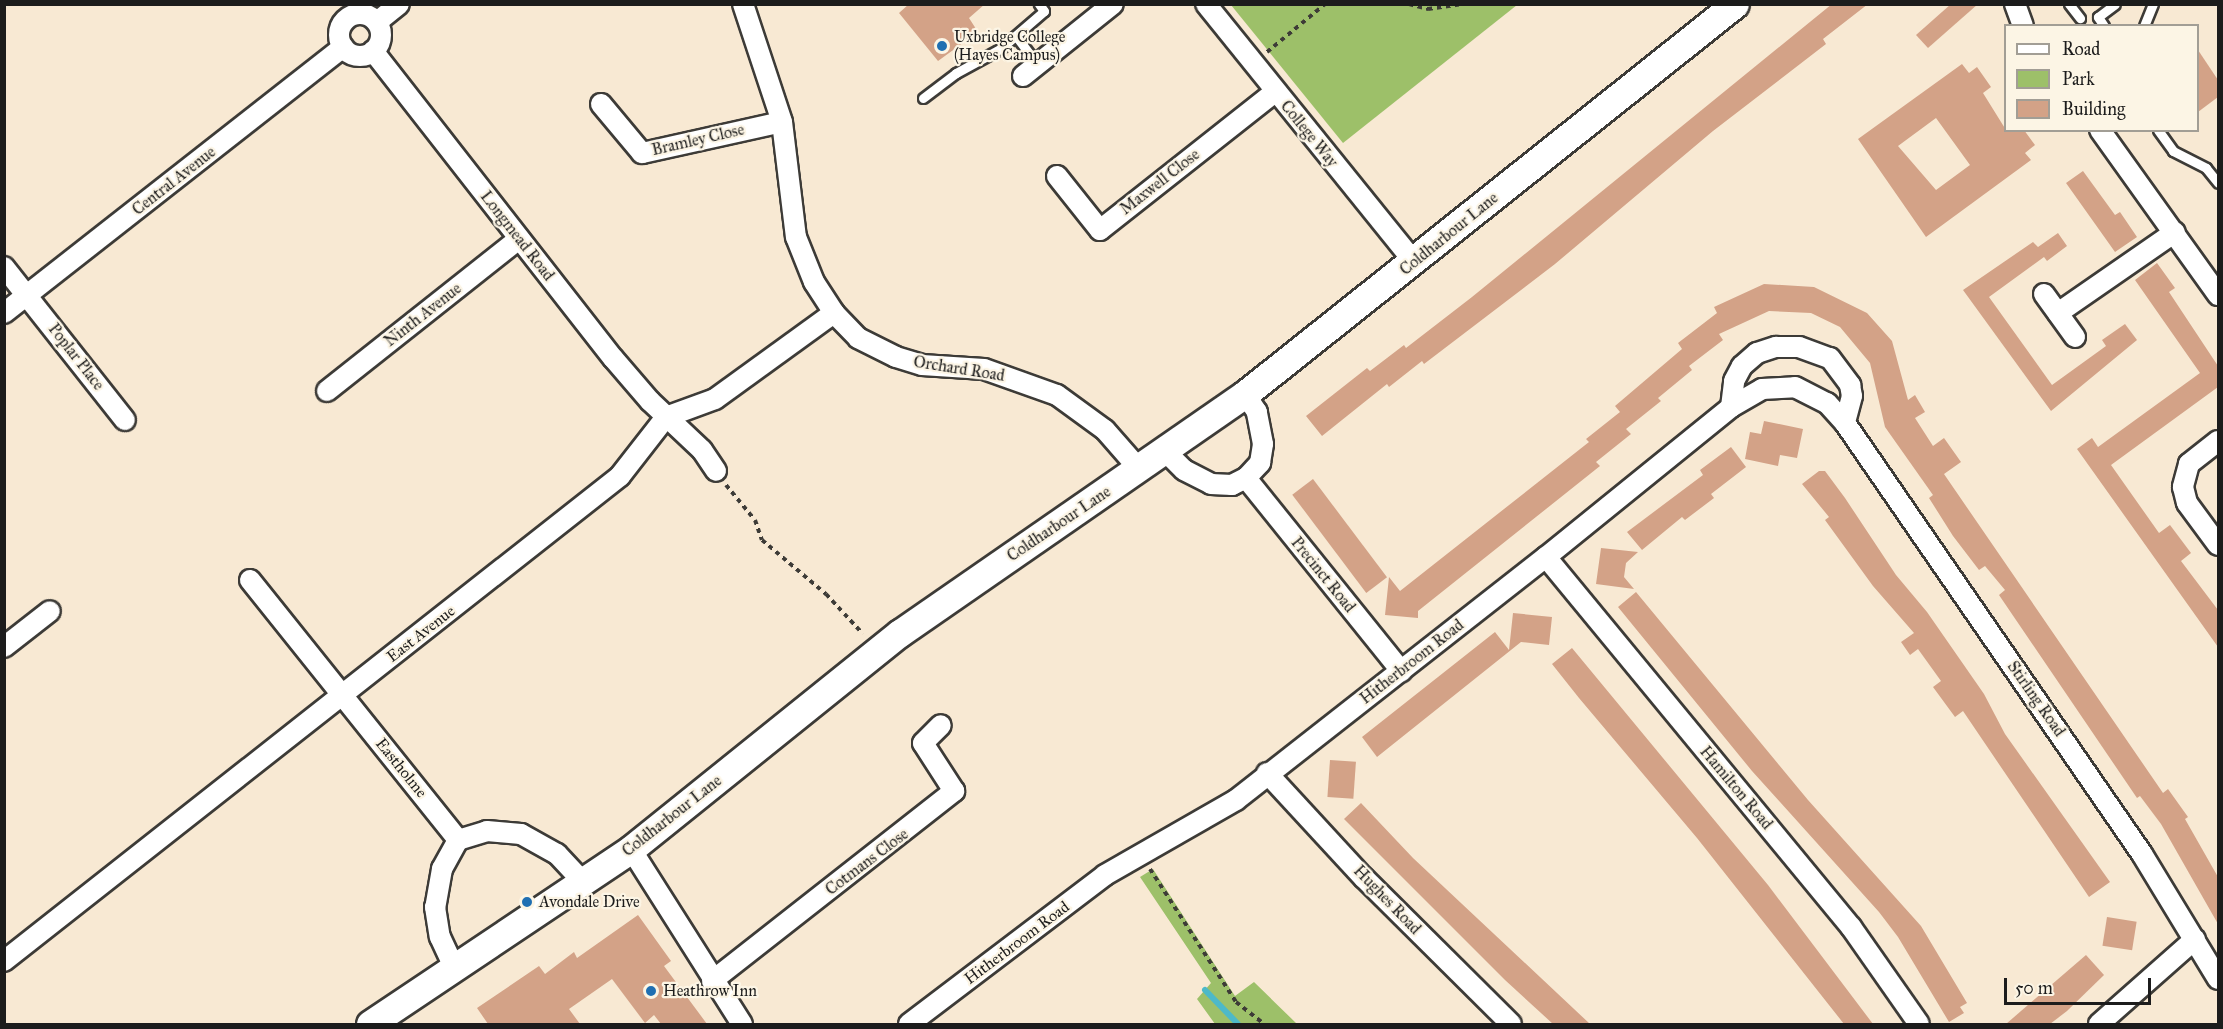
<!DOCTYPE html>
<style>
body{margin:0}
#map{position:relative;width:2223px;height:1029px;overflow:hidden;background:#f8e9d3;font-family:"IM FELL Great Primer",serif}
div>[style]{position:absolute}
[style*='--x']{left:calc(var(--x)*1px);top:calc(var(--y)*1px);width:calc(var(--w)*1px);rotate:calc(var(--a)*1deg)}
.green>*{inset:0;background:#9dc069}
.stream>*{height:6px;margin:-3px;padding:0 3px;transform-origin:3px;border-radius:3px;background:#4db9c8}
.building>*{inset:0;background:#d3a287;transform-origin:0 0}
.path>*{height:4px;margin-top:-2px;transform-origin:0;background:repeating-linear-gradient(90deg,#3d3b37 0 4.5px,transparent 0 9px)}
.roads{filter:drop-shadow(2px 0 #3d3b37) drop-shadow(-2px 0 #3d3b37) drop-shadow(0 2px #3d3b37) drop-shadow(0 -2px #3d3b37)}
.lane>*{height:9px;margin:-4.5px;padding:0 4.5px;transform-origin:4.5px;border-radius:4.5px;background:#fff}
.street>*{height:20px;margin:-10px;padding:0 10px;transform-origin:10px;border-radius:10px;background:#fff}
.street>.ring{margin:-10px;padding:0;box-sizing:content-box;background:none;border:20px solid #fff;border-radius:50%}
.secondary>*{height:27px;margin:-13.5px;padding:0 13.5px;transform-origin:13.5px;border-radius:13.5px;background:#fff}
.dots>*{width:16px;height:16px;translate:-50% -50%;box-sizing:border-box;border:3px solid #fcf5e5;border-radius:50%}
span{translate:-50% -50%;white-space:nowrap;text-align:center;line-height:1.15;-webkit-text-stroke:4.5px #fcf5e5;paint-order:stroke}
.poi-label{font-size:16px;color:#1c1c1c}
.left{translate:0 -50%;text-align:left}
.street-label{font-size:16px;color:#1c1c1c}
.frame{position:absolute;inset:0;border:6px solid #1c1c1c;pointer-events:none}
.legend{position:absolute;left:2004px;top:24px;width:195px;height:108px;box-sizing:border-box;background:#fcf5e5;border:2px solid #a29e95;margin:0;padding:8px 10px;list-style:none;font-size:18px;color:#1c1c1c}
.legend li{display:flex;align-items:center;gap:12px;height:30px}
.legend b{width:30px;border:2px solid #a29e95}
.scale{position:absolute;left:2004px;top:978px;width:147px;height:27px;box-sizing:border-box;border:3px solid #1c1c1c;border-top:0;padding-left:8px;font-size:18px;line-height:21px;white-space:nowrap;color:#1c1c1c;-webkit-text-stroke:4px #fcf5e5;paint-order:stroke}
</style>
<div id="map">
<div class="green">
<i style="clip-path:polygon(1231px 5px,1517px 5px,1343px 143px)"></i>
<i style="clip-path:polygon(1153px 869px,1235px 996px,1254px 982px,1297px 1024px,1215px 1024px,1197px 999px,1211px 983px,1140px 877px)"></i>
</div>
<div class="stream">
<i style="--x:1205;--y:990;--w:47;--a:45.9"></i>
</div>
<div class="building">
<i style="clip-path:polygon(909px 4px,985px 4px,969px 18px,978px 32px,938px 61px,899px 13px)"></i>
<i style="clip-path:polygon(1832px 4px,1868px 4px,1823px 39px,1826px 44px,1713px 131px,1555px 264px,1424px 364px,1422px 361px,1389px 387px,1387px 384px,1322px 436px,1306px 416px,1367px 368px,1370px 371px,1404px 345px,1406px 348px,1472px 297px)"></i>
<i style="clip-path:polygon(1951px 4px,1978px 4px,1928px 48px,1916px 35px)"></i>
<i style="clip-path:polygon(2198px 50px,2218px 80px,2218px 97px,2198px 112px)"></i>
<i style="clip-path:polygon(evenodd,1962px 64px,1969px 73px,1977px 67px,1991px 87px,1983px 93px,2006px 130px,2024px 130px,2035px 145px,2025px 153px,2031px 160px,1926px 237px,1858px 139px,1962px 64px,1936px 118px,1970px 165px,1936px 190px,1898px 146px,1936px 118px)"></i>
<i style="clip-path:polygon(2083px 171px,2115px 215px,2120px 212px,2137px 237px,2115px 252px,2066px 183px)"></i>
<i style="clip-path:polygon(2058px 233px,2067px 246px,2047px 261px,2044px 257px,1989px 297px,2052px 385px,2106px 346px,2102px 340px,2125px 324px,2137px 340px,2051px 411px,1963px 290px,2033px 242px,2038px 247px)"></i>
<i style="clip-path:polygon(2157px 263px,2175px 288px,2169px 292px,2218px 366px,2218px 387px,2111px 465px,2159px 533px,2170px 525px,2191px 553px,2181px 561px,2218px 610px,2218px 647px,2077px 449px,2092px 438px,2098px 447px,2200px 373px,2135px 280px)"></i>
<i style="clip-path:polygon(1764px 284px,1814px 287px,1867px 313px,1892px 341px,1908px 400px,1915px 395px,1925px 412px,1915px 418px,1933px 446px,1944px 438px,1961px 462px,1944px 474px,2163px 793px,2168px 789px,2188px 817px,2185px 819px,2218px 877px,2218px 924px,2161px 824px,2140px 796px,2137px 798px,1999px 595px,2005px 590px,1985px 566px,1979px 570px,1953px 536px,1929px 498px,1933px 495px,1885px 427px,1870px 363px,1840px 327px,1811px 313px,1769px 311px,1719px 334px,1723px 340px,1689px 366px,1692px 370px,1658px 398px,1661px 401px,1626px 429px,1631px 434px,1596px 462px,1600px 466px,1418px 611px,1418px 618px,1385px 615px,1389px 577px,1400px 591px,1589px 442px,1586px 439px,1620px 412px,1615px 406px,1682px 349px,1678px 343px,1717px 313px,1714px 307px)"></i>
<i style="clip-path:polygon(1764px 421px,1803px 429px,1797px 458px,1780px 455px,1778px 466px,1745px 459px,1750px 432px,1761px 434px)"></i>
<i style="clip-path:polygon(1731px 447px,1746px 467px,1711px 494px,1714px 498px,1685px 520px,1682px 517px,1642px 550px,1627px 532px,1703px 475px,1700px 470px)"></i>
<i style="clip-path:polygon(1819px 471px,1825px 471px,1845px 498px,1896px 575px,1927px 612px,1984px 694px,2005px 734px,2110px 882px,2089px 897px,1963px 711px,1955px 717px,1933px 687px,1941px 681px,1918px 649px,1910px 655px,1901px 642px,1914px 633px,1873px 586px,1825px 520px,1829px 517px,1802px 484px)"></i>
<i style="left:1313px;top:479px;width:123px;height:26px;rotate:53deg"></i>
<i style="clip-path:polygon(1601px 548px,1638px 552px,1626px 563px,1624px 577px,1634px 589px,1596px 584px)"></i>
<i style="clip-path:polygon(1636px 592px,1808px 800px,1921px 926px,1967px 1003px,1960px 1007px,1964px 1013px,1949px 1022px,1898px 937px,1879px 912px,1752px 771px,1618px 607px)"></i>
<i style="clip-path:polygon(1513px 613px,1552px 617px,1549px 645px,1521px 642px,1377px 757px,1362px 737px,1495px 632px,1509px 650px)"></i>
<i style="clip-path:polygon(1572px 648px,1768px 885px,1873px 1024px,1844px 1024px,1697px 838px,1579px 698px,1552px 664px)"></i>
<i style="left:1330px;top:760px;width:26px;height:37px;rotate:4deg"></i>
<i style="clip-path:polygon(1361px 803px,1413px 858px,1590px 1024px,1553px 1024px,1505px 980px,1344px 819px)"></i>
<i style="clip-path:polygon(638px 915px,671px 961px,664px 966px,707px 1024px,661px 1024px,654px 1015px,645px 1023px,612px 979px,569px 1009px,580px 1024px,488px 1024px,477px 1008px,539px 966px,545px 974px,574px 952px,577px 958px)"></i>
<i style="left:2107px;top:917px;width:30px;height:29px;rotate:9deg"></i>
<i style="clip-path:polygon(2086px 955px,2104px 975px,2067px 1011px,2050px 1024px,2006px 1024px)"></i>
</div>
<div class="path">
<i style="--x:1409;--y:4;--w:20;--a:15"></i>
<i style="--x:1428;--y:9;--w:35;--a:-8"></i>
<i style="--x:1267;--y:52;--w:75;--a:-39.6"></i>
<i style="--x:726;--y:485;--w:45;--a:50.4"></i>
<i style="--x:755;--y:520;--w:21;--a:71"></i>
<i style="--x:762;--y:540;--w:84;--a:40.2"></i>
<i style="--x:826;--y:594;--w:54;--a:47.2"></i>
<i style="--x:1150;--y:869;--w:158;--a:57.1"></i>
<i style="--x:1236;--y:1002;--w:36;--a:38"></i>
</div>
<div class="roads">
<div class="lane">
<i style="--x:2069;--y:4;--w:18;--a:52"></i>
<i style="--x:2104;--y:26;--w:11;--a:-124"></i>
<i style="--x:2098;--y:17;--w:21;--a:-37"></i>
<i style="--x:2144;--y:26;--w:24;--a:-68"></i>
<i style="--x:1016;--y:36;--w:36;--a:53"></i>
<i style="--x:923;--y:98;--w:41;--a:-37.1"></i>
<i style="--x:956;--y:73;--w:50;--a:-28.6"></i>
<i style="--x:1000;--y:49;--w:58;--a:-40.8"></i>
<i style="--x:1044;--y:11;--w:9;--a:-126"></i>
<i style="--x:2158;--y:130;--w:26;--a:54"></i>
<i style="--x:2173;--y:151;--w:37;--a:27"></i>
<i style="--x:2206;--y:168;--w:19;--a:51"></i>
</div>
<div class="street">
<i style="--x:743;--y:4;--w:124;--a:71.7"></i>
<i style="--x:782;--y:122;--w:116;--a:83.1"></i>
<i style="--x:796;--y:237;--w:48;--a:68.2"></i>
<i style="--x:814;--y:282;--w:37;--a:57"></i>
<i style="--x:834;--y:313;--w:35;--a:46"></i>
<i style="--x:858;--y:338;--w:42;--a:26.6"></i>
<i style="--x:896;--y:357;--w:27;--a:17"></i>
<i style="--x:922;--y:365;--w:62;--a:3.7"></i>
<i style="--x:984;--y:369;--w:77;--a:19.6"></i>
<i style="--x:1057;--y:395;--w:59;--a:36.1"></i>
<i style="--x:1105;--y:430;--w:53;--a:48.8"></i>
<i style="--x:1206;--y:4;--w:331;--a:51.1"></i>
<i style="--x:2015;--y:4;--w:23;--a:70"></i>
<i class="ring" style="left:339px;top:14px;width:22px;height:22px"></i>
<i style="--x:377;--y:22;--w:28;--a:-39"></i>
<i style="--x:373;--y:51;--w:390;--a:52"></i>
<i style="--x:613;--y:358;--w:57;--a:49.3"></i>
<i style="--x:650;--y:401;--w:71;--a:43.3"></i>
<i style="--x:702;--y:450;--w:25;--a:56"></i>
<i style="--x:1023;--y:76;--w:115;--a:-38.7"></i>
<i style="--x:601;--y:104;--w:64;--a:50.1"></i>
<i style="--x:642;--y:153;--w:143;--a:-12.5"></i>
<i style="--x:2100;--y:130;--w:203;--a:54.4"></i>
<i style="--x:1057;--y:176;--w:69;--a:51.5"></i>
<i style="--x:1100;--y:230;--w:223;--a:-38.3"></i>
<i style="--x:4;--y:267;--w:195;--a:51.7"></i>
<i style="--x:2044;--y:294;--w:53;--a:54.2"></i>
<i style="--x:4;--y:313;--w:431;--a:-38.1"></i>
<i style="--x:2058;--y:313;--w:142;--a:-34.7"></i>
<i style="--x:327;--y:391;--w:245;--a:-38.4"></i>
<i style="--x:1731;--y:407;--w:36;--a:-30"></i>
<i style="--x:1762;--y:389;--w:33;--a:-3"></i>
<i style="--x:1795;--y:387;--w:36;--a:27"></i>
<i style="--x:1827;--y:403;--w:27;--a:48"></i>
<i style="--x:1845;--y:423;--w:523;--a:55.43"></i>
<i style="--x:2142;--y:854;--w:146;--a:58.7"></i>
<i style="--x:2218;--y:441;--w:37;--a:142"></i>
<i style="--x:2189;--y:464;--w:24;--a:105"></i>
<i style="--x:2183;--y:487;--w:16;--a:76"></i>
<i style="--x:2187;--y:503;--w:52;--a:53.6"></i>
<i style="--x:1166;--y:452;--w:25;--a:45"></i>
<i style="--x:1184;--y:470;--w:30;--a:27"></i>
<i style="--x:1211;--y:484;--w:21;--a:3"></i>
<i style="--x:1232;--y:485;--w:16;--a:-27"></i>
<i style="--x:1246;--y:478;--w:21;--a:-47"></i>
<i style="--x:1260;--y:463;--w:19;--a:-81"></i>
<i style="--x:1263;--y:444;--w:33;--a:-101"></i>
<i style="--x:1257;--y:412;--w:22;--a:-124"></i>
<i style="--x:1246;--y:478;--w:248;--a:51.2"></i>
<i style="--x:1546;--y:557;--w:480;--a:50.5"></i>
<i style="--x:1851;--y:927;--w:118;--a:55"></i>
<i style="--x:250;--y:580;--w:333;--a:51.3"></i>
<i style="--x:458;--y:840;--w:33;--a:119"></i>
<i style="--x:442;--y:869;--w:39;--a:100"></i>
<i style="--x:435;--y:907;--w:30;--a:81"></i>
<i style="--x:440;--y:937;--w:35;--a:65"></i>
<i style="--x:4;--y:647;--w:58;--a:-38"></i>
<i style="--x:1267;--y:773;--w:143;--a:47.3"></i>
<i style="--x:1364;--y:878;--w:207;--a:44.8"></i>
<i style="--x:458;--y:840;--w:30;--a:-17"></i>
<i style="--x:487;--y:831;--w:34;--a:5"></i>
<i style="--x:521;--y:834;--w:41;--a:29.1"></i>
<i style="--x:557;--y:854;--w:38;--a:47"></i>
<i style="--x:631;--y:849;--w:207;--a:57.6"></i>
<i style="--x:4;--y:961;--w:784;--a:-38.21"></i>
<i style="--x:620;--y:476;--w:75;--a:-52.1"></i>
<i style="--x:666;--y:417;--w:52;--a:-20.2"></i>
<i style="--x:715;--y:399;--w:147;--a:-35.9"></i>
<i style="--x:712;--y:981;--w:308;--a:-38.1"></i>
<i style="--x:954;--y:791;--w:57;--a:-122.9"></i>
<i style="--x:923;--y:743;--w:25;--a:-45"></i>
<i style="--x:909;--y:1024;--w:246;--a:-37.2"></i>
<i style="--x:1105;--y:875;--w:151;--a:-29.8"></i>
<i style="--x:1236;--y:800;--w:394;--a:-38.1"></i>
<i style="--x:1546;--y:557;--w:238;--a:-39"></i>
<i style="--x:1731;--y:407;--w:26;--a:-83"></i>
<i style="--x:1734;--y:381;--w:17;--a:-62"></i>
<i style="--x:1742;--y:366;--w:20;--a:-41"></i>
<i style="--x:1757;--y:353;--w:20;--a:-18"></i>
<i style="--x:1776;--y:347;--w:23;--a:0"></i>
<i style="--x:1799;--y:347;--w:33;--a:20"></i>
<i style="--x:1830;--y:358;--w:34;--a:53"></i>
<i style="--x:1850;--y:385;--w:11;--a:80"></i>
<i style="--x:1852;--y:396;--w:28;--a:105"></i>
<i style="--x:2099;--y:1024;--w:128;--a:-41.5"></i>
</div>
<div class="secondary">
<i style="--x:370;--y:1024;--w:314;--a:-33.8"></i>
<i style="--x:631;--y:849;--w:345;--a:-38.8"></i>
<i style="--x:900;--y:633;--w:420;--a:-34.7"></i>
<i style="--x:1245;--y:394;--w:626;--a:-38.52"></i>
</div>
</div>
<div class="dots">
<i style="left:942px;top:46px;background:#1f6fb2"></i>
<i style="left:527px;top:902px;background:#1f6fb2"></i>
<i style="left:651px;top:991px;background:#1f6fb2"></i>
</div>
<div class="poi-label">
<span class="left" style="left:954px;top:46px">Uxbridge College<br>(Hayes Campus)</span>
<span class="left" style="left:539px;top:902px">Avondale Drive</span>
<span class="left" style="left:663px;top:991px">Heathrow Inn</span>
</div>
<div class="street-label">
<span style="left:1309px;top:134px;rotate:51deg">College Way</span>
<span style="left:698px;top:140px;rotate:-13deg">Bramley Close</span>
<span style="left:174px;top:181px;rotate:-38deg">Central Avenue</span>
<span style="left:1160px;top:182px;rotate:-38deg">Maxwell Close</span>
<span style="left:1449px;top:234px;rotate:-39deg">Coldharbour Lane</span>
<span style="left:517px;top:236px;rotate:52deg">Longmead Road</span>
<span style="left:423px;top:315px;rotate:-38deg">Ninth Avenue</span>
<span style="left:76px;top:357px;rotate:52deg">Poplar Place</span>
<span style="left:959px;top:369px;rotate:9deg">Orchard Road</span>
<span style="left:1059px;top:524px;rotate:-34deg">Coldharbour Lane</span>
<span style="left:1323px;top:575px;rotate:51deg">Precinct Road</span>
<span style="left:421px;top:634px;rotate:-38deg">East Avenue</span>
<span style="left:1412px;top:662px;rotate:-38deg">Hitherbroom Road</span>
<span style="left:2036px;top:699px;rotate:55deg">Stirling Road</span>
<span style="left:401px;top:768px;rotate:51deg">Eastholme</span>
<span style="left:1736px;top:788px;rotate:50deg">Hamilton Road</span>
<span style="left:672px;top:816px;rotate:-38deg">Coldharbour Lane</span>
<span style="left:867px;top:862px;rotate:-37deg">Cotmans Close</span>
<span style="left:1387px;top:900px;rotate:46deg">Hughes Road</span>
<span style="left:1017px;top:943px;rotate:-37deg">Hitherbroom Road</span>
</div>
<div class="frame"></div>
<ul class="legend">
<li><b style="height:8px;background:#fff"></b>Road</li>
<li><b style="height:16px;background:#9dc069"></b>Park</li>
<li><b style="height:16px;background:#d3a287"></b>Building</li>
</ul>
<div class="scale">50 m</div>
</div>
